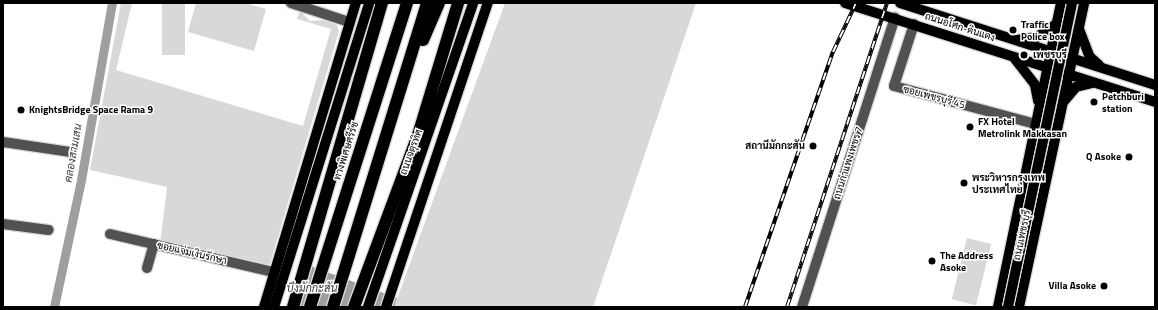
<!DOCTYPE html>
<meta charset="utf-8">
<style>
body{margin:0}
#map{position:relative;width:1158px;height:310px;overflow:hidden;background:#fff;font-family:"Titillium Web",Sarabun,sans-serif}
div>[style]{position:absolute}
[style*='--x']{left:calc(var(--x)*1px);top:calc(var(--y)*1px);width:calc(var(--w)*1px);rotate:calc(var(--a)*1deg)}
.green>*{inset:0;background:#d8d8d8;transform-origin:0 0}
.water>*{inset:0;background:#9f9f9f}
.canal>*{height:9px;margin:-4.5px;padding:0 4.5px;transform-origin:4.5px;border-radius:4.5px;background:#9f9f9f}
.roads{filter:drop-shadow(1px 0 #dbdbdb) drop-shadow(-1px 0 #dbdbdb) drop-shadow(0 1px #dbdbdb) drop-shadow(0 -1px #dbdbdb)}
.minor>*{height:10px;margin:-5px;padding:0 5px;transform-origin:5px;border-radius:5px;background:#515151}
.major>*{height:10px;margin:-5px;padding:0 5px;transform-origin:5px;border-radius:5px;background:#000}
.highway>*{height:12px;margin:-6px;padding:0 6px;transform-origin:6px;border-radius:6px;background:#000}
.rail>*{height:4px;margin-top:-2px;transform-origin:0;background:repeating-linear-gradient(90deg,#fff 0 8px,#000 0 16px);box-sizing:border-box;border-block:1px solid #000}
.bridges{filter:drop-shadow(1px 0 #dbdbdb) drop-shadow(-1px 0 #dbdbdb) drop-shadow(0 1px #dbdbdb) drop-shadow(0 -1px #dbdbdb)}
.major-bridge>*{height:10px;margin:-5px;padding:0 5px;transform-origin:5px;border-radius:5px;background:#000}
.dots>*{width:11px;height:11px;translate:-50% -50%;box-sizing:border-box;border:2px solid #fff;border-radius:50%}
span{translate:-50% -50%;white-space:nowrap;text-align:center;line-height:1.15;-webkit-text-stroke:3px #fff;paint-order:stroke}
.poi-label{font-size:10px;color:#000;font-weight:700}
.left{translate:0 -50%;text-align:left}
.right{translate:-100% -50%;text-align:right}
.street-label{font-size:10px;color:#000}
.water-label{font-size:11px;color:#404040;font-style:italic}
.frame{position:absolute;inset:0;border:4px solid #000;pointer-events:none}
</style>
<div id="map">
<div class="green">
<i style="clip-path:polygon(121px 3px,132px 3px,116px 70px,303px 126px,331px 29px,297px 19px,299px 13px,302px 13px,310px 21px,325px 20px,337px 25px,339px 31px,269px 267px,160px 244px,167px 187px,90px 170px)"></i>
<i style="left:162px;top:3px;width:23px;height:52px"></i>
<i style="clip-path:polygon(196px 3px,245px 3px,266px 9px,254px 51px,188px 32px)"></i>
<i style="clip-path:polygon(505px 3px,696px 3px,593px 307px,394px 307px)"></i>
<i style="left:967px;top:238px;width:25px;height:63px;rotate:14deg"></i>
</div>
<div class="water">
<i style="clip-path:polygon(300px 262px,397px 298px,394px 307px,286px 307px)"></i>
</div>
<div class="canal">
<i style="--x:54;--y:307;--w:130;--a:-78"></i>
<i style="--x:81;--y:180;--w:180;--a:-80.1"></i>
</div>
<div class="roads">
<div class="minor">
<i style="--x:291;--y:3;--w:61;--a:18.1"></i>
<i style="--x:914;--y:24;--w:65;--a:107.9"></i>
<i style="--x:894;--y:86;--w:147;--a:15"></i>
<i style="--x:3;--y:142;--w:69;--a:8.4"></i>
<i style="--x:3;--y:224;--w:46;--a:7.4"></i>
<i style="--x:110;--y:234;--w:167;--a:13.1"></i>
<i style="--x:147;--y:268;--w:25;--a:-74"></i>
<i style="--x:802;--y:307;--w:304;--a:-72.2"></i>
</div>
<div class="major">
<i style="--x:845;--y:3;--w:325;--a:17.7"></i>
<i style="--x:900;--y:3;--w:268;--a:17.8"></i>
<i style="--x:1079;--y:29;--w:30;--a:69"></i>
<i style="--x:1090;--y:57;--w:12;--a:42"></i>
<i style="--x:1017;--y:40;--w:20;--a:-9"></i>
<i style="--x:1037;--y:37;--w:23;--a:-34"></i>
<i style="--x:1015;--y:59;--w:33;--a:52"></i>
<i style="--x:1035;--y:85;--w:16;--a:79"></i>
<i style="--x:1065;--y:100;--w:17;--a:-50"></i>
<i style="--x:1076;--y:87;--w:16;--a:-14"></i>
<i style="--x:264;--y:307;--w:318;--a:-73.2"></i>
<i style="--x:274;--y:307;--w:318;--a:-72.6"></i>
<i style="--x:368;--y:307;--w:322;--a:-70.9"></i>
<i style="--x:386;--y:307;--w:321;--a:-71.5"></i>
<i style="--x:998;--y:307;--w:310;--a:-78.3"></i>
<i style="--x:1019;--y:307;--w:311;--a:-77.9"></i>
</div>
<div class="highway">
<i style="--x:423;--y:40;--w:40;--a:-66.6"></i>
<i style="--x:293;--y:307;--w:317;--a:-73.7"></i>
<i style="--x:310;--y:307;--w:319;--a:-72.3"></i>
<i style="--x:333;--y:307;--w:318;--a:-72.8"></i>
<i style="--x:354;--y:307;--w:184;--a:-69.6"></i>
<i style="--x:418;--y:135;--w:138;--a:-73.1"></i>
</div>
</div>
<div class="rail">
<i style="--x:745;--y:307;--w:270;--a:-71"></i>
<i style="--x:833;--y:52;--w:54;--a:-64.9"></i>
<i style="--x:787;--y:307;--w:320;--a:-71.8"></i>
</div>
<div class="bridges">
<div class="major-bridge">
<i style="--x:1008;--y:307;--w:311;--a:-78.1"></i>
</div>
</div>
<div class="dots">
<i style="left:1013px;top:30px;background:#000"></i>
<i style="left:1024px;top:55px;background:#000"></i>
<i style="left:1094px;top:102px;background:#000"></i>
<i style="left:21px;top:110px;background:#000"></i>
<i style="left:970px;top:127px;background:#000"></i>
<i style="left:813px;top:146px;background:#000"></i>
<i style="left:1129px;top:157px;background:#000"></i>
<i style="left:964px;top:183px;background:#000"></i>
<i style="left:932px;top:261px;background:#000"></i>
<i style="left:1104px;top:286px;background:#000"></i>
</div>
<div class="poi-label">
<span class="left" style="left:1021px;top:30px">Traffic<br>Police box</span>
<span class="left" style="left:1033px;top:55px">เพชรบุรี</span>
<span class="left" style="left:1102px;top:102px">Petchburi<br>station</span>
<span class="left" style="left:29px;top:110px">KnightsBridge Space Rama 9</span>
<span class="left" style="left:978px;top:127px">FX Hotel<br>Metrolink Makkasan</span>
<span class="right" style="left:805px;top:146px">สถานีมักกะสัน</span>
<span class="right" style="left:1121px;top:157px">Q Asoke</span>
<span class="left" style="left:972px;top:183px">พระวิหารกรุงเทพ<br>ประเทศไทย</span>
<span class="left" style="left:940px;top:261px">The Address<br>Asoke</span>
<span class="right" style="left:1096px;top:286px">Villa Asoke</span>
</div>
<div class="street-label">
<span style="left:960px;top:27px;rotate:18deg">ถนนอโศก-ดินแดง</span>
<span style="left:934px;top:97px;rotate:15deg">ซอยเพชรบุรี 45</span>
<span style="left:346px;top:151px;rotate:-72deg">ทางพิเศษศรีรัช</span>
<span style="left:411px;top:152px;rotate:-70deg">ถนนจตุรทิศ</span>
<span style="left:848px;top:163px;rotate:-72deg">ถนนกำแพงเพชร 7</span>
<span style="left:1022px;top:235px;rotate:-78deg">ถนนเพชรบุรี</span>
<span style="left:192px;top:253px;rotate:13deg">ซอยแจ่มเงินรักษา</span>
</div>
<div class="water-label">
<span style="left:73px;top:153px;rotate:-80deg">คลองสามเสน</span>
<span style="left:312px;top:288px">บึงมักกะสัน</span>
</div>
<div class="frame"></div>
</div>
